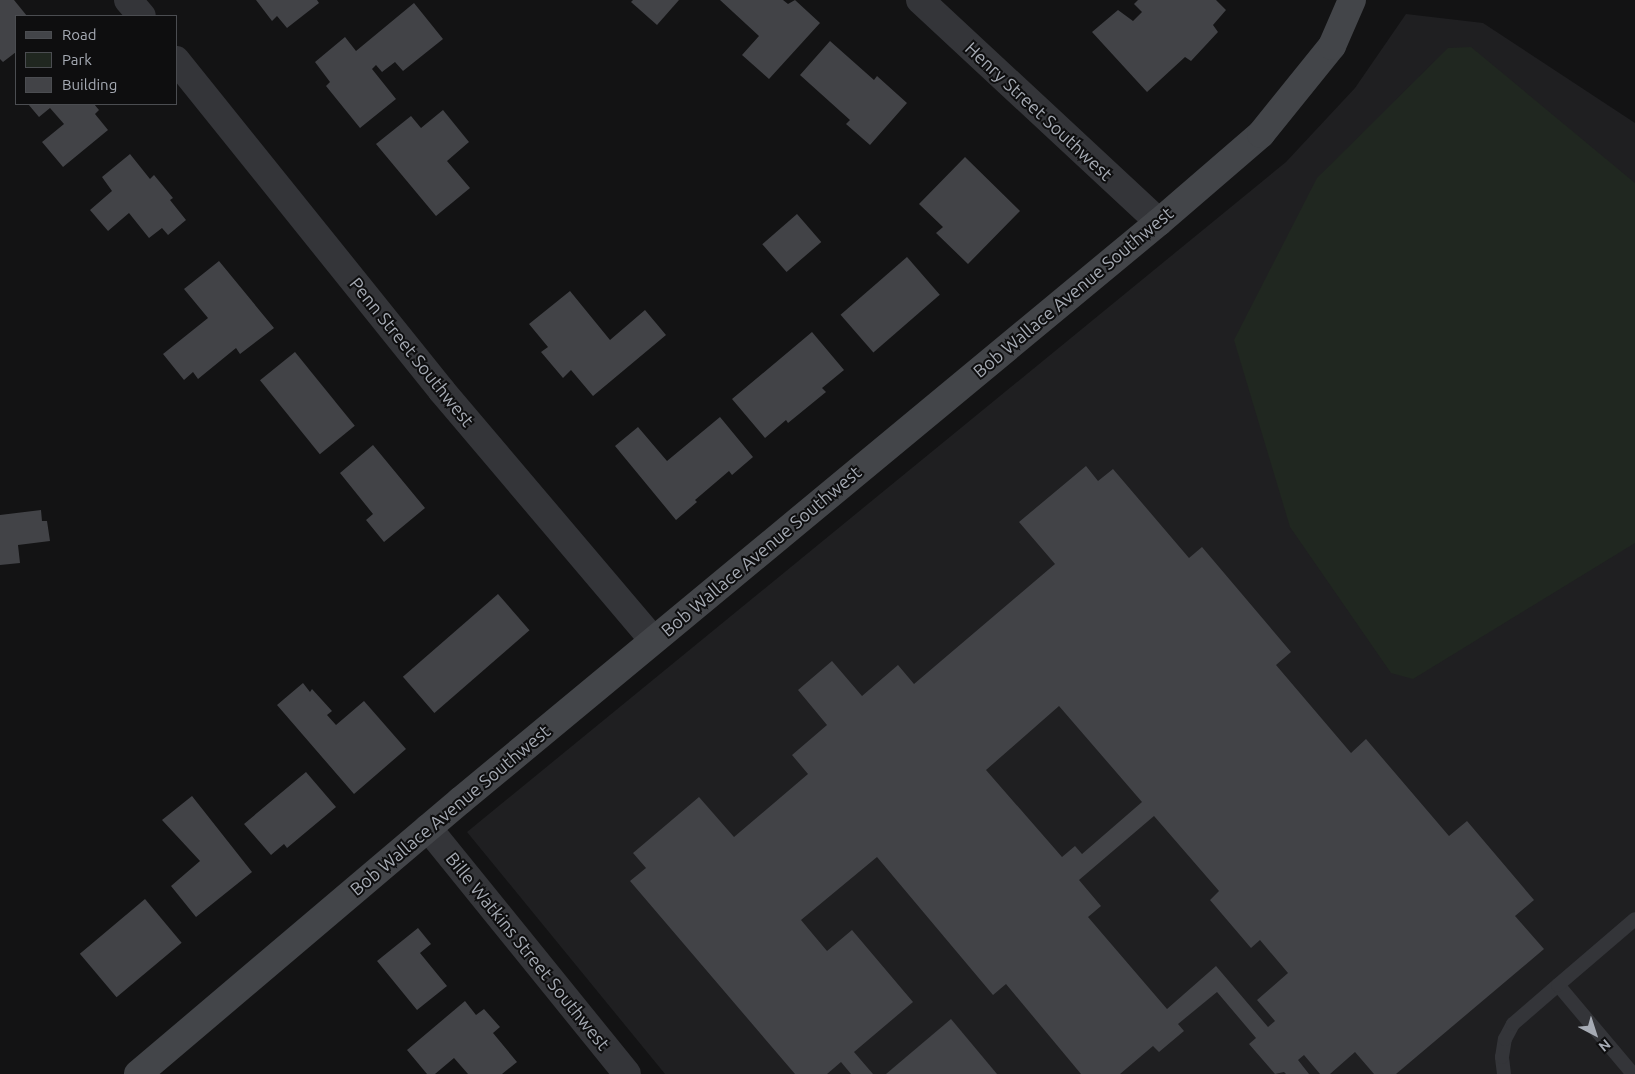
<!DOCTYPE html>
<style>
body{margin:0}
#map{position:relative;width:1635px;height:1074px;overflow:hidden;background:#131314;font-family:Ubuntu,sans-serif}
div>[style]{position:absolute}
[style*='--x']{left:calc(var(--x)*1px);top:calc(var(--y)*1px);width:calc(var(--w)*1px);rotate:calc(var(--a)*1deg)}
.built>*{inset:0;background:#1f1f21}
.green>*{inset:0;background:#202720}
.building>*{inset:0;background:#424347;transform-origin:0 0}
.service>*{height:14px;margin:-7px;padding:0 7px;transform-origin:7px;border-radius:7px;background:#343539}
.minor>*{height:28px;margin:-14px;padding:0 14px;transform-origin:14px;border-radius:14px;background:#343539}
.secondary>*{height:28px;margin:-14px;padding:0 14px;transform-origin:14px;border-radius:14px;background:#434549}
span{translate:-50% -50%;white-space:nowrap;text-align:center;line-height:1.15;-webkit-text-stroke:4px #0e0e0f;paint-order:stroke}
.street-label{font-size:18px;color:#a6abb4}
.legend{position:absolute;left:15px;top:15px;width:162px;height:90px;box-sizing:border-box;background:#0e0e0f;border:1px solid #4b4d51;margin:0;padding:6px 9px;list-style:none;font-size:15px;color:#a6abb4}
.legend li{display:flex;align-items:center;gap:10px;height:25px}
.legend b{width:25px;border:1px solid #4b4d51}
.north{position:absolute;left:1570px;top:1009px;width:50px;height:50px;-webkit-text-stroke:4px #0e0e0f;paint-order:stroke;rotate:140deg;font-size:14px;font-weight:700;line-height:20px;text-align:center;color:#a6abb4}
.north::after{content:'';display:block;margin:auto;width:18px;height:22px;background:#a6abb4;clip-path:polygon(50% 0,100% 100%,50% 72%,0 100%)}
</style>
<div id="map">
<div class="built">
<i style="clip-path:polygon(1406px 14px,1483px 23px,1635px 123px,1635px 1074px,665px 1074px,467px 832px,1286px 162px,1355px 88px)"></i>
</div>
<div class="green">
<i style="clip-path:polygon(1471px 47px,1635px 183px,1635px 543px,1413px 679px,1391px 673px,1290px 527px,1234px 340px,1317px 178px,1448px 48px)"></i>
</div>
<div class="building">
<i style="clip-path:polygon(0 0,14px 0,27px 16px,16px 16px,16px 52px,3px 62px,0 59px)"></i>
<i style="clip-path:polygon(256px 0,317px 0,319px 3px,287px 28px,277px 16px,272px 21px)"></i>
<i style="clip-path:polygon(633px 0,679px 0,657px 25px,631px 2px)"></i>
<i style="clip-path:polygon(720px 0,783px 0,788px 4px,795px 0,820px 23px,769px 79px,742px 55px,759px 36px)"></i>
<i style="clip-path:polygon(1138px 0,1216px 0,1226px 10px,1213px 25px,1218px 32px,1191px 61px,1185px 57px,1147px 92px,1092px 32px,1118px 10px,1133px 21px,1142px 12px,1134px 4px)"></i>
<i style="clip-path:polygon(414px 3px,443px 39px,403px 71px,395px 62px,382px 72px,376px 65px,372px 69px,396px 99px,360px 128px,326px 86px,330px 82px,315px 62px,345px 37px,356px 51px)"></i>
<i style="clip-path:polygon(830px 41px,874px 80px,877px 76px,907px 103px,870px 145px,846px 124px,850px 120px,800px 75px)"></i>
<i style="clip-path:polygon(28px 104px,94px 104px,99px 110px,95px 114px,108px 130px,63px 167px,42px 142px,64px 124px,50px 108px,39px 117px)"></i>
<i style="clip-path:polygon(443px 110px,469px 142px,447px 161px,470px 188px,436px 216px,376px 144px,411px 116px,421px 128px)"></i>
<i style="clip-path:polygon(130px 154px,150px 179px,154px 175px,173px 198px,170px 200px,186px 220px,168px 235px,162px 228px,149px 238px,129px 213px,108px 231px,90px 210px,112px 191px,102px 177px)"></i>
<i style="clip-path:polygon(965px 157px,1020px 211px,968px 264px,936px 233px,943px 227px,919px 204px)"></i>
<i style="left:797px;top:214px;width:37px;height:46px;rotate:49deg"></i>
<i style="left:907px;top:257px;width:50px;height:88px;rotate:49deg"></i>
<i style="clip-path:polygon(219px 261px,274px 328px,240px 354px,236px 348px,198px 379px,193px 372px,184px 380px,163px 354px,208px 318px,184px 289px)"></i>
<i style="clip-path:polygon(570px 291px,610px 340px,645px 310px,666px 335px,593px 396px,571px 370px,563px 378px,541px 352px,548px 347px,529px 324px)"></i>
<i style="clip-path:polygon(812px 332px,844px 370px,822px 388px,826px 392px,788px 423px,786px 420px,765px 438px,732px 399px)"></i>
<i style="left:295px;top:352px;width:95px;height:45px;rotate:51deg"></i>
<i style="clip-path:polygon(720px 417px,753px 457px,732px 475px,729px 471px,695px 500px,697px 502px,676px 520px,615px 446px,638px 427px,667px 461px)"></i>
<i style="clip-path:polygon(373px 445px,425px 508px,384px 542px,366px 520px,373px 514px,340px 473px)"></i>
<i style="clip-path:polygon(evenodd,1086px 466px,1098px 481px,1113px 469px,1189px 558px,1202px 547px,1291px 652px,1276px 665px,1351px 753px,1366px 739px,1449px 836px,1467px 821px,1534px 900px,1515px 916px,1544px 949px,1396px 1074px,1374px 1074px,1355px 1052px,1330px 1074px,1320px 1074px,1304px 1055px,1298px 1060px,1309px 1074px,1286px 1074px,1284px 1072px,1275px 1074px,1249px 1044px,1256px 1038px,1217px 992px,1178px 1024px,1184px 1031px,1159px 1052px,1153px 1046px,1120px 1074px,1081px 1074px,1006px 984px,993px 995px,877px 857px,801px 920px,827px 951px,852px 930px,913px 1002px,854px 1052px,873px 1074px,851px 1074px,841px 1062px,827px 1074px,795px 1074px,630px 881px,646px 868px,633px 853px,699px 797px,734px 837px,808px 774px,792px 755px,827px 725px,798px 690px,832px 661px,862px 696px,898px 665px,914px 684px,1055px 564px,1019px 522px,1086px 466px,1059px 706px,1142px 802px,1082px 854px,1075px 846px,1062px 857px,986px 770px,1059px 706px,1086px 466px,1154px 816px,1219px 891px,1210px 900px,1251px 948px,1260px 940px,1288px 973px,1257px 1000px,1275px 1021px,1268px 1027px,1216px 966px,1167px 1009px,1088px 917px,1101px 906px,1079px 880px,1154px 816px)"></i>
<i style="clip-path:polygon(41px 510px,42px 521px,47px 521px,50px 541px,18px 545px,20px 563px,0 565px,0 515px)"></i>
<i style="left:498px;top:594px;width:48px;height:126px;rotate:49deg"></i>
<i style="clip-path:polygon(303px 683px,310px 692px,312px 689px,332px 711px,327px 715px,336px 725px,364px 701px,406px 749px,354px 794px,277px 705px)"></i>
<i style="clip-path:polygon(306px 772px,336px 807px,287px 848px,284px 844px,271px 855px,244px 824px)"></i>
<i style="clip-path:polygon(192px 796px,252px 872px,196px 917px,171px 886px,200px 861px,162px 820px)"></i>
<i style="left:145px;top:899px;width:57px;height:85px;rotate:50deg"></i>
<i style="clip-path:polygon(418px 928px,431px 944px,420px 953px,447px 986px,417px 1010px,377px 961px)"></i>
<i style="clip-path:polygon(465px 1001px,476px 1015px,484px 1009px,500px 1027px,493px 1033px,517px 1062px,502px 1074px,468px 1074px,454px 1058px,435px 1074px,427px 1074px,407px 1050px)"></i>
<i style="clip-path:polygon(951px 1019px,997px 1074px,886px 1074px)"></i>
</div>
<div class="service">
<i style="--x:1504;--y:1074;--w:17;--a:-97"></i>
<i style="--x:1502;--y:1057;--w:18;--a:-81"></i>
<i style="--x:1505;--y:1039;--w:17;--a:-62"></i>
<i style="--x:1513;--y:1024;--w:60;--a:-40.9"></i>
<i style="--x:1633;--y:1074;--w:116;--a:-130.1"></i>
<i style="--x:1558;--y:985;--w:101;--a:-40.6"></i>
</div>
<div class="minor">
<i style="--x:128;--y:0;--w:21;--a:49"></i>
<i style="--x:920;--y:0;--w:326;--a:42.9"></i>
<i style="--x:176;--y:60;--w:425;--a:51.2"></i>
<i style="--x:442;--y:391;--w:326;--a:49.7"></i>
<i style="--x:428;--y:828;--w:316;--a:51"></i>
</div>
<div class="secondary">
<i style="--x:138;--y:1074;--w:422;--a:-40.3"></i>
<i style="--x:460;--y:801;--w:908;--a:-39.64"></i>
<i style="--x:1159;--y:222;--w:135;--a:-40.8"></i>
<i style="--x:1261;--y:134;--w:113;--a:-51.1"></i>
<i style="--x:1332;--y:46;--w:50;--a:-66.5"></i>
</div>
<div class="street-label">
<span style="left:1039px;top:111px;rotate:43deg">Henry Street Southwest</span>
<span style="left:1073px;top:292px;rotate:-40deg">Bob Wallace Avenue Southwest</span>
<span style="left:412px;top:352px;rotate:51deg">Penn Street Southwest</span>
<span style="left:761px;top:551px;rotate:-40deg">Bob Wallace Avenue Southwest</span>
<span style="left:450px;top:810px;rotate:-40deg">Bob Wallace Avenue Southwest</span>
<span style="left:528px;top:951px;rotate:51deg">Bille Watkins Street Southwest</span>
</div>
<ul class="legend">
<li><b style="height:6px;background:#434549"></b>Road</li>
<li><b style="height:14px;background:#202720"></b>Park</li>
<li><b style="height:14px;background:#424347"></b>Building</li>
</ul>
<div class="north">N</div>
</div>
